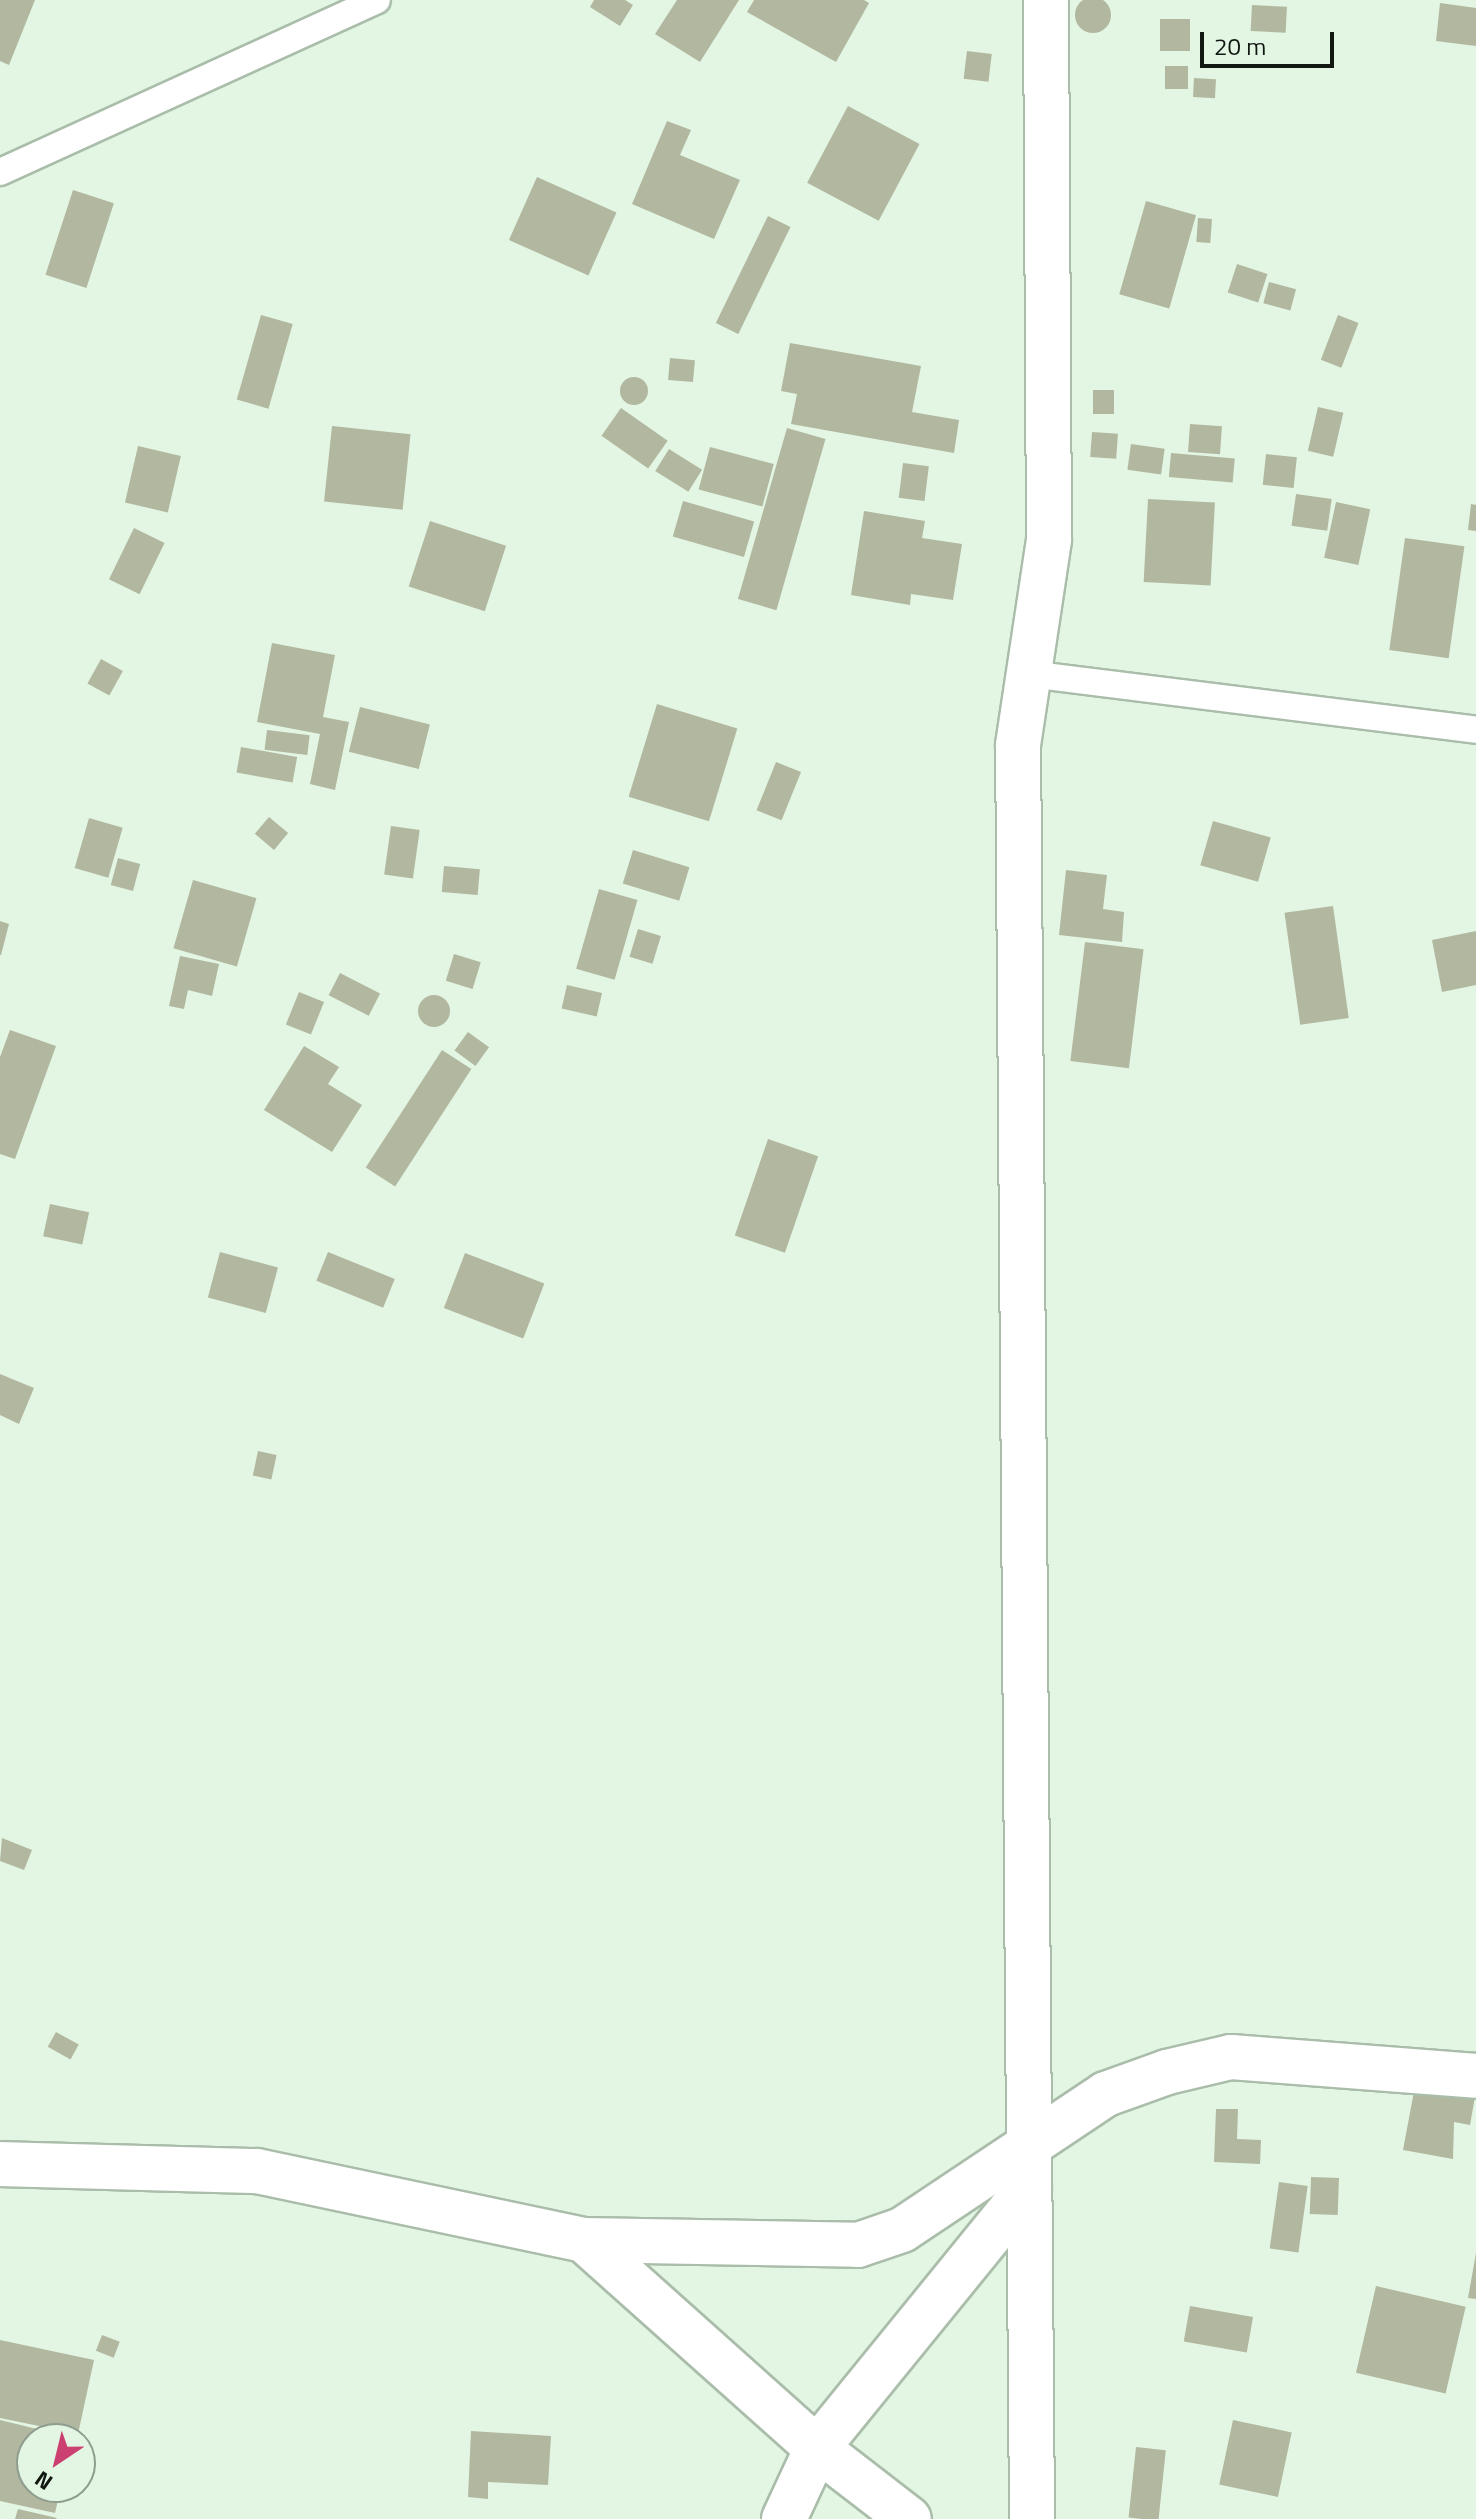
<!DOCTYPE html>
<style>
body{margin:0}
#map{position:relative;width:1476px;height:2519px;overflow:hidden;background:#e2f6e3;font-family:"Titillium Web",sans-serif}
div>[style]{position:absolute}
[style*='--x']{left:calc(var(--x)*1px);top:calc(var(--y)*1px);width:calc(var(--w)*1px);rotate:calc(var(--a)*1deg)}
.building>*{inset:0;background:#b2b79f;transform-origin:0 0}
.round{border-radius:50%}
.roads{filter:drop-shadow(2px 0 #aabdaa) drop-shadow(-2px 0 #aabdaa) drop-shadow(0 2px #aabdaa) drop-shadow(0 -2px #aabdaa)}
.service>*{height:26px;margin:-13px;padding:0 13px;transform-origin:13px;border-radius:13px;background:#fff}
.minor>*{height:44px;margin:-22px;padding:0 22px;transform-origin:22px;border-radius:22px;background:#fff}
.tertiary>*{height:44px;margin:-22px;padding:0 22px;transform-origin:22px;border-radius:22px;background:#fff}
span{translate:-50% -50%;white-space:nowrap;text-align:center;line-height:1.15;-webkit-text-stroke:6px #e2f6e3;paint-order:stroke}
.north{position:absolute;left:16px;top:2423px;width:80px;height:80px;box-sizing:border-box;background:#e2f6e3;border:2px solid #8e9d8f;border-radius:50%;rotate:215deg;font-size:22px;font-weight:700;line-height:32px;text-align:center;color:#111811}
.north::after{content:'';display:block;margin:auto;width:28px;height:36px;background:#cc4071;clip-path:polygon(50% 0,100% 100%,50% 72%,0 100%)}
.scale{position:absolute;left:1200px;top:32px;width:134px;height:36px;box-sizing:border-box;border:4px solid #111811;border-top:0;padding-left:10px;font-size:24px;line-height:28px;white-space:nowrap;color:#111811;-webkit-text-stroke:6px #e2f6e3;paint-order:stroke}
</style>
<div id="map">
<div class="building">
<i class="round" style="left:1075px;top:-3px;width:36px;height:36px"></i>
<i style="clip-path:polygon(0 0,35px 0,9px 65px,0 61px)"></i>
<i style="clip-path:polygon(594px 0,625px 0,633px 5px,620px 26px,590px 7px)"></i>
<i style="clip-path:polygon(677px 0,739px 0,700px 62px,655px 34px)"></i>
<i style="clip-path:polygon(754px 0,864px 0,869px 3px,836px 62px,747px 12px)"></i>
<i style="clip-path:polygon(1440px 3px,1476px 8px,1476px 46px,1436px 41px)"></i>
<i style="left:1252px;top:5px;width:35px;height:26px;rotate:3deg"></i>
<i style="left:1160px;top:19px;width:30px;height:32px"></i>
<i style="left:967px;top:51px;width:25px;height:28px;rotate:7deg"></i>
<i style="left:1165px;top:66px;width:23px;height:23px"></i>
<i style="left:1194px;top:78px;width:22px;height:19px;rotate:3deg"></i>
<i style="left:848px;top:106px;width:81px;height:87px;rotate:28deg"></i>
<i style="clip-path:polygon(667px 121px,691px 130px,680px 155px,740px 180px,714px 239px,632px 204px)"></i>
<i style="left:537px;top:177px;width:87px;height:69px;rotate:24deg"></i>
<i style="left:73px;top:190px;width:43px;height:89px;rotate:18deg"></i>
<i style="left:1146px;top:201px;width:52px;height:97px;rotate:16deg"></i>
<i style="left:768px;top:216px;width:25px;height:119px;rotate:26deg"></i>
<i style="left:1198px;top:218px;width:14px;height:24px;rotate:4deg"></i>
<i style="left:1237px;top:264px;width:32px;height:30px;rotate:18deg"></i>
<i style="left:1269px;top:282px;width:28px;height:22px;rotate:15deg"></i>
<i style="left:261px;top:315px;width:33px;height:88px;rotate:16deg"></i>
<i style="left:1338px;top:315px;width:22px;height:48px;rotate:21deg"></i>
<i style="clip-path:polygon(790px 343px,921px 366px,912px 412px,959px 420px,954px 453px,791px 424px,797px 394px,781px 391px)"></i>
<i style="left:670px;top:358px;width:25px;height:22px;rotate:5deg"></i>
<i class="round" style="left:620px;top:377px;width:28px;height:28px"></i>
<i style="left:1093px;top:390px;width:21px;height:24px"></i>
<i style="left:1318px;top:407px;width:26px;height:45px;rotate:13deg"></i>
<i style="left:621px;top:408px;width:57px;height:34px;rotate:35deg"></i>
<i style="left:1190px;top:424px;width:32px;height:28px;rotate:4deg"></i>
<i style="left:332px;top:426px;width:79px;height:76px;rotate:6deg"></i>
<i style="left:787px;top:428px;width:40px;height:178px;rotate:16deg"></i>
<i style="left:1092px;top:432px;width:26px;height:25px;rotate:4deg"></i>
<i style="left:1131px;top:444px;width:34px;height:26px;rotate:8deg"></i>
<i style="left:138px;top:446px;width:44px;height:58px;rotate:13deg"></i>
<i style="left:710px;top:447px;width:66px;height:44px;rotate:15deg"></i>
<i style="left:669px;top:449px;width:39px;height:26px;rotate:32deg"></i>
<i style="left:1171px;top:453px;width:64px;height:24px;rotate:5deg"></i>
<i style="left:1266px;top:454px;width:31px;height:31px;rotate:6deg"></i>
<i style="left:903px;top:463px;width:26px;height:35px;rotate:7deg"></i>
<i style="left:1296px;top:494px;width:36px;height:32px;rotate:8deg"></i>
<i style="left:1148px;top:499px;width:67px;height:83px;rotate:3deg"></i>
<i style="left:683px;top:501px;width:74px;height:37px;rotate:16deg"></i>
<i style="left:1336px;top:502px;width:35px;height:57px;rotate:12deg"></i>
<i style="clip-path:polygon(1471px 504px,1476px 505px,1476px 531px,1468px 530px)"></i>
<i style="clip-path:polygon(864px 511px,925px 521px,922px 538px,962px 544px,953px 600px,911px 594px,910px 605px,851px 595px)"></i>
<i style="left:430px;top:521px;width:80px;height:69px;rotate:18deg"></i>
<i style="left:134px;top:528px;width:34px;height:57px;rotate:26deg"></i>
<i style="left:1405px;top:538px;width:60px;height:113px;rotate:8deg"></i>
<i style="clip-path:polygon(272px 643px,335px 655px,323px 717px,349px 722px,335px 790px,310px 784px,320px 734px,257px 722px)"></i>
<i style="left:101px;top:659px;width:25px;height:28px;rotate:29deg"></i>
<i style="left:657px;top:704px;width:84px;height:97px;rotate:17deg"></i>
<i style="left:360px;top:707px;width:72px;height:46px;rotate:14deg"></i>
<i style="left:267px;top:730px;width:43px;height:20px;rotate:7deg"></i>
<i style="left:241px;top:747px;width:57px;height:26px;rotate:10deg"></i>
<i style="left:776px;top:762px;width:27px;height:52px;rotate:22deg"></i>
<i style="left:269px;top:817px;width:25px;height:22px;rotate:40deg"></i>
<i style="left:89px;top:818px;width:35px;height:52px;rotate:16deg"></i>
<i style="left:1213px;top:821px;width:60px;height:46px;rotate:16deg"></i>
<i style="left:391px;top:826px;width:29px;height:49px;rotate:8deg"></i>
<i style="left:633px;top:850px;width:59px;height:35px;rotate:17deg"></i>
<i style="left:118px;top:858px;width:23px;height:28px;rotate:15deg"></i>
<i style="left:444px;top:866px;width:36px;height:26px;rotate:5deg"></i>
<i style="clip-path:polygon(1066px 870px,1107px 875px,1103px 909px,1124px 912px,1122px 942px,1059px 935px)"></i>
<i style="left:193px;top:880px;width:66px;height:71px;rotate:16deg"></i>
<i style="left:599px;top:889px;width:40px;height:83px;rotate:16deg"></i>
<i style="left:1333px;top:906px;width:113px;height:49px;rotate:82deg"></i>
<i style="clip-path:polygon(0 921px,9px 924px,1px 955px,0 955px)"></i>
<i style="left:638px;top:929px;width:24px;height:29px;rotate:17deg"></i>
<i style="clip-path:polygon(1476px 931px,1476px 985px,1442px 992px,1432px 940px)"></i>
<i style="left:1085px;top:942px;width:59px;height:120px;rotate:7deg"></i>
<i style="left:454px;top:954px;width:28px;height:28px;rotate:17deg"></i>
<i style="clip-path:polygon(180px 956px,219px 964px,212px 996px,188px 990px,184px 1009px,169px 1006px)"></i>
<i style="left:340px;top:973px;width:45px;height:25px;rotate:27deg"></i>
<i style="left:567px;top:985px;width:36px;height:24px;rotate:13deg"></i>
<i style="left:299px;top:992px;width:27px;height:35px;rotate:22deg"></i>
<i class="round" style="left:418px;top:995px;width:32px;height:32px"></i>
<i style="clip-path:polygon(10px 1030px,56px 1046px,15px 1159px,0 1154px,0 1057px)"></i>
<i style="left:468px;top:1032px;width:26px;height:23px;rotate:36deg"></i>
<i style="clip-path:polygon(304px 1046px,339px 1067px,328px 1084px,362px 1105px,332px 1152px,264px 1110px)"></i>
<i style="left:442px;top:1050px;width:35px;height:140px;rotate:33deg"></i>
<i style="left:768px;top:1139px;width:53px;height:102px;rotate:19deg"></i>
<i style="left:50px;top:1204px;width:40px;height:33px;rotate:12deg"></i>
<i style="left:220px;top:1252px;width:60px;height:47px;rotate:15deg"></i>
<i style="left:328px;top:1252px;width:72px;height:31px;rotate:22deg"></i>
<i style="left:465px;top:1253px;width:85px;height:59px;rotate:21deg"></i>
<i style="clip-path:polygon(0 1374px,34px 1388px,19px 1424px,0 1415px)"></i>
<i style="left:258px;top:1451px;width:19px;height:25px;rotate:12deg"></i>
<i style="clip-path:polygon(2px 1838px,32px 1850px,24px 1870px,0 1861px)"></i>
<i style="left:56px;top:2032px;width:26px;height:17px;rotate:29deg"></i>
<i style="clip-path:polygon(1415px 2086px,1475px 2097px,1470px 2125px,1454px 2122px,1453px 2159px,1403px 2150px)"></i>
<i style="clip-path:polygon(1216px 2109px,1238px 2109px,1237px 2139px,1261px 2140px,1260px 2164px,1214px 2162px)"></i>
<i style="left:1311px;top:2177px;width:28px;height:37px;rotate:2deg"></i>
<i style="left:1279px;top:2182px;width:29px;height:67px;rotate:8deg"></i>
<i style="clip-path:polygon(1476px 2253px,1476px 2299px,1468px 2298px)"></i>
<i style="left:1376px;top:2286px;width:92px;height:89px;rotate:13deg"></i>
<i style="left:1190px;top:2306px;width:64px;height:36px;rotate:10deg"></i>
<i style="left:102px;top:2335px;width:19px;height:17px;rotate:21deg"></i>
<i style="clip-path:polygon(0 2340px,94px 2360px,78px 2434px,0 2418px)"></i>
<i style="clip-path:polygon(0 2420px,74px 2438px,32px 2439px,32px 2487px,61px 2487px,55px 2513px,0 2501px)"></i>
<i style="left:1233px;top:2420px;width:60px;height:66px;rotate:12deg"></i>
<i style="clip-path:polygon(471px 2431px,551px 2436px,548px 2485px,488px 2482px,488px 2499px,468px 2497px)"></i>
<i style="left:1136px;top:2447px;width:30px;height:71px;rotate:6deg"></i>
<i style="clip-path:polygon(18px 2509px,57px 2518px,56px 2519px,15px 2519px)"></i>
</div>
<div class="roads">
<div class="service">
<i style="--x:0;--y:172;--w:414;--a:-24.5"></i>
<i style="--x:1029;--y:674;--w:450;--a:7.1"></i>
</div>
<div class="minor">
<i style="--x:0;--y:2164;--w:257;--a:1.6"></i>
<i style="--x:257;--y:2171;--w:334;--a:11.9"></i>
<i style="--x:584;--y:2240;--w:274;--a:1"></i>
<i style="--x:858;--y:2245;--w:46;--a:-18.8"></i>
<i style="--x:902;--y:2230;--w:245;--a:-33.7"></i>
<i style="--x:1106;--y:2094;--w:65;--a:-19.8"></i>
<i style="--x:1167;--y:2072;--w:66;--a:-13.2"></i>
<i style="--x:1231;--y:2057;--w:246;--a:4.4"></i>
<i style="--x:584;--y:2240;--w:312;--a:41.8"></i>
<i style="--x:817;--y:2448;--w:116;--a:37.7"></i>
<i style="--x:784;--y:2519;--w:78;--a:-65.1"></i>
<i style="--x:817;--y:2448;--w:336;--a:-50.9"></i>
</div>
<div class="tertiary">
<i style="--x:1032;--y:2519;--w:1774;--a:-90.45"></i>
<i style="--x:1018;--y:745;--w:207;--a:-81.4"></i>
<i style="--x:1049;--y:540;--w:540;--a:-90.32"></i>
</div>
</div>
<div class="north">N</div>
<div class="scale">20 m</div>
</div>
